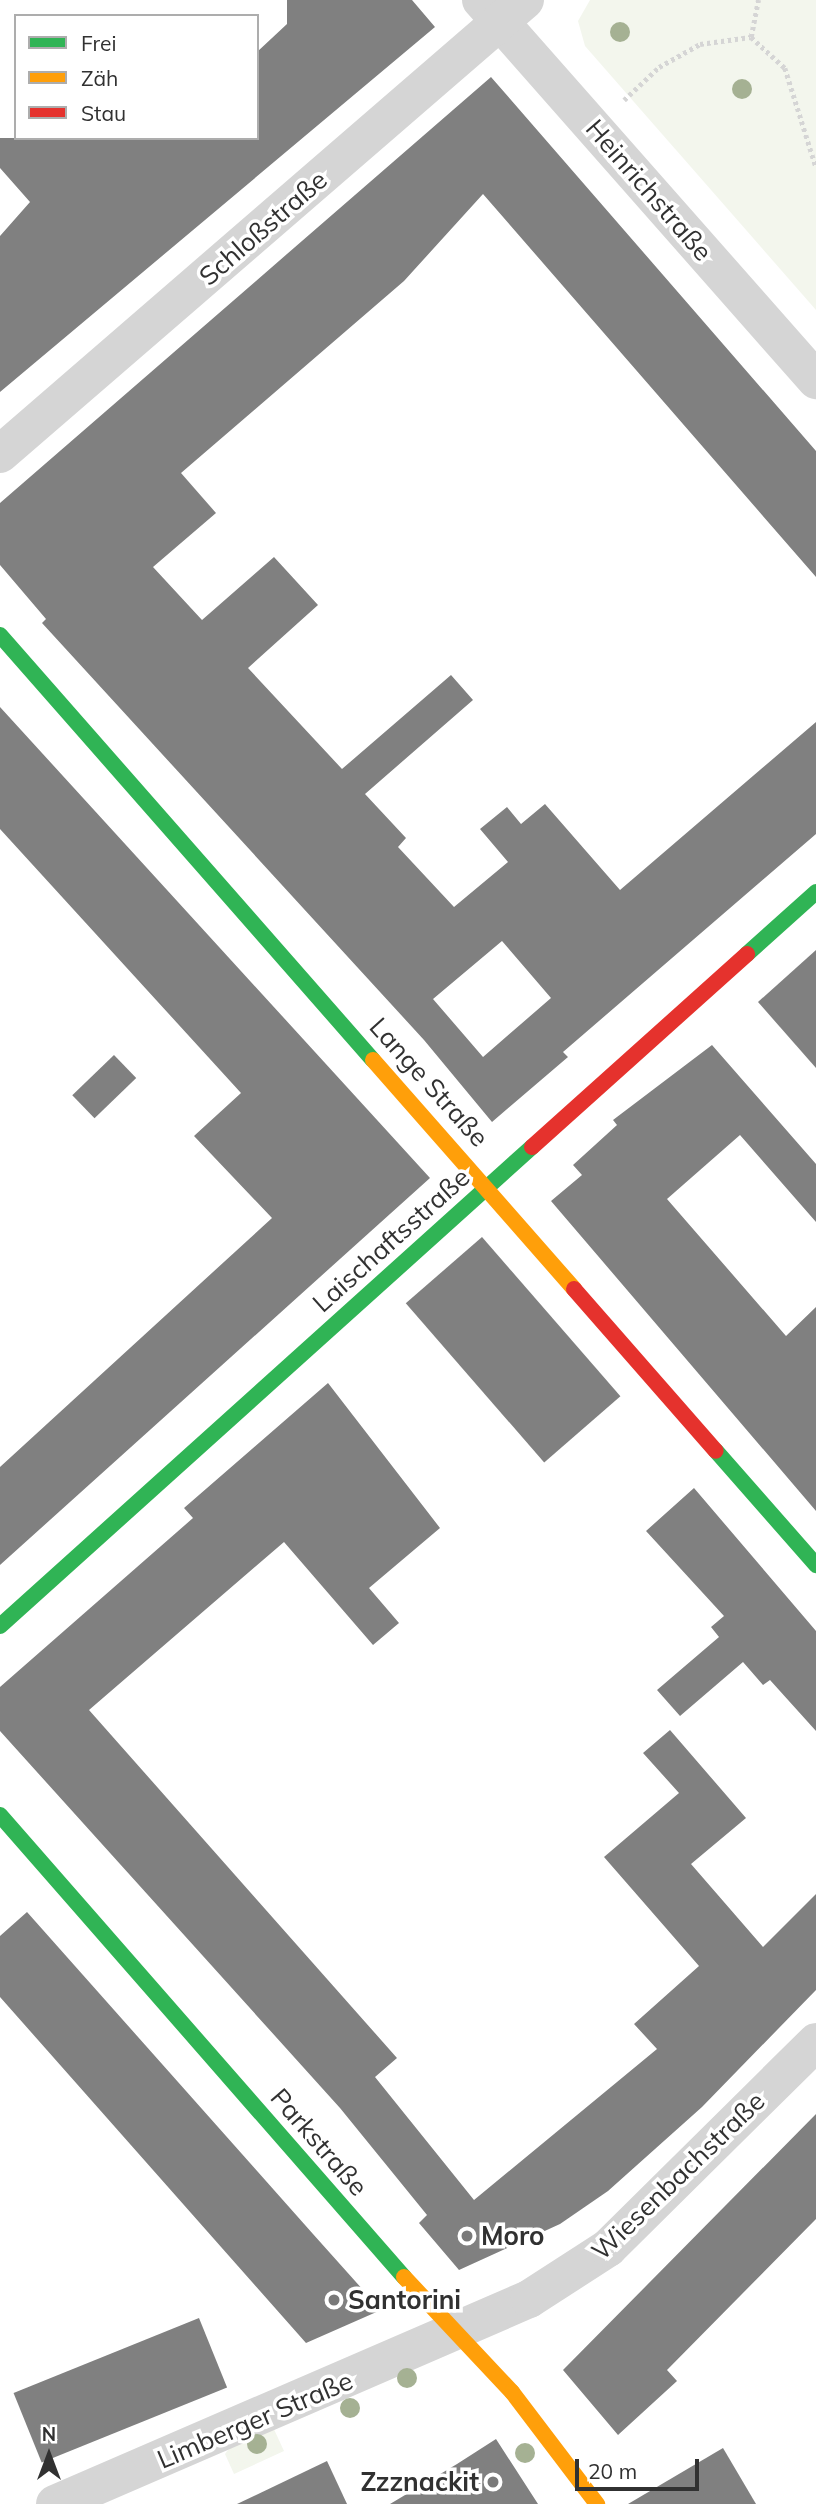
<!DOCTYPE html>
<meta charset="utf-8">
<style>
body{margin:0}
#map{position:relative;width:816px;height:2504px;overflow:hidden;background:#fff;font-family:Mulish,sans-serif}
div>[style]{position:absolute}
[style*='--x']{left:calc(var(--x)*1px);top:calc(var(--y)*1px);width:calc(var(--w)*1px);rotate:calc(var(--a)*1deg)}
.green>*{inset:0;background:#f3f6ed}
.building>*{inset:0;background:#808080;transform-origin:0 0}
.path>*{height:4.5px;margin-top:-2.25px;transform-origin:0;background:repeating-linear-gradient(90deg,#d5d5d5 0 3.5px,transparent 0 7px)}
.street>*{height:38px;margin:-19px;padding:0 19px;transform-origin:19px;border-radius:19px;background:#d5d5d5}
.fast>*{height:16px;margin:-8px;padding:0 8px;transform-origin:8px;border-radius:8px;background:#30b455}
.slow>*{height:16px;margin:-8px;padding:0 8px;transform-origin:8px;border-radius:8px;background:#ff9f0a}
.jam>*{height:16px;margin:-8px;padding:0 8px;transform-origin:8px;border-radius:8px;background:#e5322d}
.trees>*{width:20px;height:20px;margin:-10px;border-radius:50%;background:#a5b193}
.dots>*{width:19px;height:19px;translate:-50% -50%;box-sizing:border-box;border:4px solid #fff;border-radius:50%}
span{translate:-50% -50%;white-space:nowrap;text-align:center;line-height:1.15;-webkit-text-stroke:7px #fff;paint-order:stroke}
.street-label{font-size:26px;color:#313131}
.poi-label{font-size:26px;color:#313131;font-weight:700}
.left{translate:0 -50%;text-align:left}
.right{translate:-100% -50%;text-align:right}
.legend{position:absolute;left:14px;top:14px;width:245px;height:126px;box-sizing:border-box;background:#fff;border:2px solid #adadad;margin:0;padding:9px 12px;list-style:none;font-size:21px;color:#313131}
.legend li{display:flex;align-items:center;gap:14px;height:35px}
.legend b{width:35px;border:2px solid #adadad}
.north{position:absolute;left:14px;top:2420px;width:70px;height:70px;-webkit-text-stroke:5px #fff;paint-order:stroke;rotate:0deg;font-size:19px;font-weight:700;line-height:28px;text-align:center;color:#313131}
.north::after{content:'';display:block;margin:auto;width:24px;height:32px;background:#313131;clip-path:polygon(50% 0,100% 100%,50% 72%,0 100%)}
.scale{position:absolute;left:575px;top:2459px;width:124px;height:32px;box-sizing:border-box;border:4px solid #313131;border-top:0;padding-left:9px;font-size:21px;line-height:24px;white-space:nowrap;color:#313131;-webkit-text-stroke:5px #fff;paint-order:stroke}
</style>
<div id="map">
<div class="green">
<i style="clip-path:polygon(590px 0,816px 0,816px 310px,585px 46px,578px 21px)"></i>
<i style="clip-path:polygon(272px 2425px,284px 2451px,234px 2474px,225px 2454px,236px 2439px)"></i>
</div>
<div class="building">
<i style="clip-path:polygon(287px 0,412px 0,435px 27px,0 392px,0 236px,30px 202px,0 168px,0 138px,257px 138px,257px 52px,287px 24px)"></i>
<i style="clip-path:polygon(evenodd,491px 77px,816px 451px,816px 577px,483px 194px,404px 281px,181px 473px,216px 513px,153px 567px,202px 620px,274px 557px,318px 605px,248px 668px,342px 769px,451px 675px,473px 700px,365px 794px,406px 838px,398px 847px,454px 907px,508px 862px,480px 829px,507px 807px,521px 824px,545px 804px,620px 890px,816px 722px,816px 834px,563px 1052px,568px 1057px,492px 1122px,424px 1040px,42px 623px,46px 619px,0 565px,0 503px,491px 77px,502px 941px,551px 998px,483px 1057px,433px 999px,502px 941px)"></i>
<i style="clip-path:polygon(0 707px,430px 1178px,0 1565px,0 1467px,272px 1218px,194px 1136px,241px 1093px,0 829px)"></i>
<i style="clip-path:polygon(816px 950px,816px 1068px,758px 1002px)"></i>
<i style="clip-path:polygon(712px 1045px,816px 1164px,816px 1222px,740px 1135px,667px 1199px,786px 1336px,816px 1307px,816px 1511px,551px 1201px,582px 1175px,573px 1165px,617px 1125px,613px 1120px)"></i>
<i style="left:114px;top:1055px;width:32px;height:58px;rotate:46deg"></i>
<i style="left:482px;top:1237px;width:211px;height:101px;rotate:49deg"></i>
<i style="clip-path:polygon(328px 1383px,440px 1528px,369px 1588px,399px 1623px,373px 1645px,284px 1542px,89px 1710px,397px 2058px,375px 2077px,474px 2200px,657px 2049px,634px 2024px,699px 1966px,604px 1857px,679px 1793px,643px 1753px,670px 1730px,746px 1818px,691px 1864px,763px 1947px,816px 1894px,816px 1990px,702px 2107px,608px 2191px,560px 2224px,459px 2270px,419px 2223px,427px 2215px,340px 2108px,0 1731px,0 1687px,193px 1518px,184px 1508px)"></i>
<i style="clip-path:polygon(694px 1488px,816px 1631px,816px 1731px,770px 1680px,763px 1685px,743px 1662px,680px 1716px,657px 1690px,719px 1637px,711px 1627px,724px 1616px,646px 1531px)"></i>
<i style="clip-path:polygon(27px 1912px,313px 2234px,381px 2310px,306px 2343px,0 1997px,0 1936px)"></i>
<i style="clip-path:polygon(816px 2114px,816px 2219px,667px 2370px,677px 2381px,618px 2435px,563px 2370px)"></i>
<i style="left:199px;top:2318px;width:75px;height:200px;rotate:68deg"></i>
<i style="clip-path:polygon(496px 2439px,538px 2504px,390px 2504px,457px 2464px)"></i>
<i style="clip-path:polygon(723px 2448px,756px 2504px,628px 2504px)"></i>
<i style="clip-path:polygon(327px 2461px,347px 2504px,237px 2504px)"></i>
</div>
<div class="path">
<i style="--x:751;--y:37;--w:38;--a:-79"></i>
<i style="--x:624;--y:100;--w:48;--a:-43.3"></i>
<i style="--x:659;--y:67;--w:47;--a:-29.3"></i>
<i style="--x:700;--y:44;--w:51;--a:-7.8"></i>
<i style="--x:751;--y:37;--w:46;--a:42.4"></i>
<i style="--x:785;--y:68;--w:104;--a:72.6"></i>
</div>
<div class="street">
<i style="--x:481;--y:0;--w:507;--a:48.6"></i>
<i style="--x:0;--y:454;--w:694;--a:-40.85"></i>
<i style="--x:55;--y:2504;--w:516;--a:-23.39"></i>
<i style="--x:529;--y:2299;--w:94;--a:-32.8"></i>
<i style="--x:608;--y:2248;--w:293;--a:-44.7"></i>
</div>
<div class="fast">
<i style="--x:0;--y:635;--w:565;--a:48.73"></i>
<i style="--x:747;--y:954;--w:93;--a:-41.9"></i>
<i style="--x:716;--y:1451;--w:152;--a:48.7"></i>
<i style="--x:0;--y:1626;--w:716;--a:-42"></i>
<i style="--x:0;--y:1815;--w:614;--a:48.83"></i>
</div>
<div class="slow">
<i style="--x:373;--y:1060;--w:305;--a:48.7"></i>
<i style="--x:404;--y:2277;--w:158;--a:46.8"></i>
<i style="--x:512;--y:2392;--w:141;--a:52.8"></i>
</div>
<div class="jam">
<i style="--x:532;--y:1147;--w:289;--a:-41.9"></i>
<i style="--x:574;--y:1289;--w:215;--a:48.8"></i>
</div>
<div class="trees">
<i style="left:620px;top:32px"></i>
<i style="left:742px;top:89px"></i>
<i style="left:407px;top:2378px"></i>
<i style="left:350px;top:2408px"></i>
<i style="left:257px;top:2444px"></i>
<i style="left:525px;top:2453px"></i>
</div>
<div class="dots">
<i style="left:467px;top:2236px;background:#797979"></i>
<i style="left:334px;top:2300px;background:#797979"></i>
<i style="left:493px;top:2482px;background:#797979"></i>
</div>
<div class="street-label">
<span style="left:649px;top:190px;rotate:49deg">Heinrichstraße</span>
<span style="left:263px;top:228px;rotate:-41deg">Schloßstraße</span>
<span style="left:429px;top:1082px;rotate:48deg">Lange Straße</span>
<span style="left:391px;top:1240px;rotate:-42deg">Laischaftsstraße</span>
<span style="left:319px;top:2142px;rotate:49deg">Parkstraße</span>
<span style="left:678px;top:2176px;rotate:-44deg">Wiesenbachstraße</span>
<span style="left:255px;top:2420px;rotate:-23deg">Limberger Straße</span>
</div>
<div class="poi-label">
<span class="left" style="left:481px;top:2236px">Moro</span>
<span class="left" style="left:348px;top:2300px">Santorini</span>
<span class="right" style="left:479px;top:2482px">Zzznackit</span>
</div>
<ul class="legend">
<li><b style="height:9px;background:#30b455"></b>Frei</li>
<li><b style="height:9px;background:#ff9f0a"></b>Zäh</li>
<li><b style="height:9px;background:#e5322d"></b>Stau</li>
</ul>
<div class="north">N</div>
<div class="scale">20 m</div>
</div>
